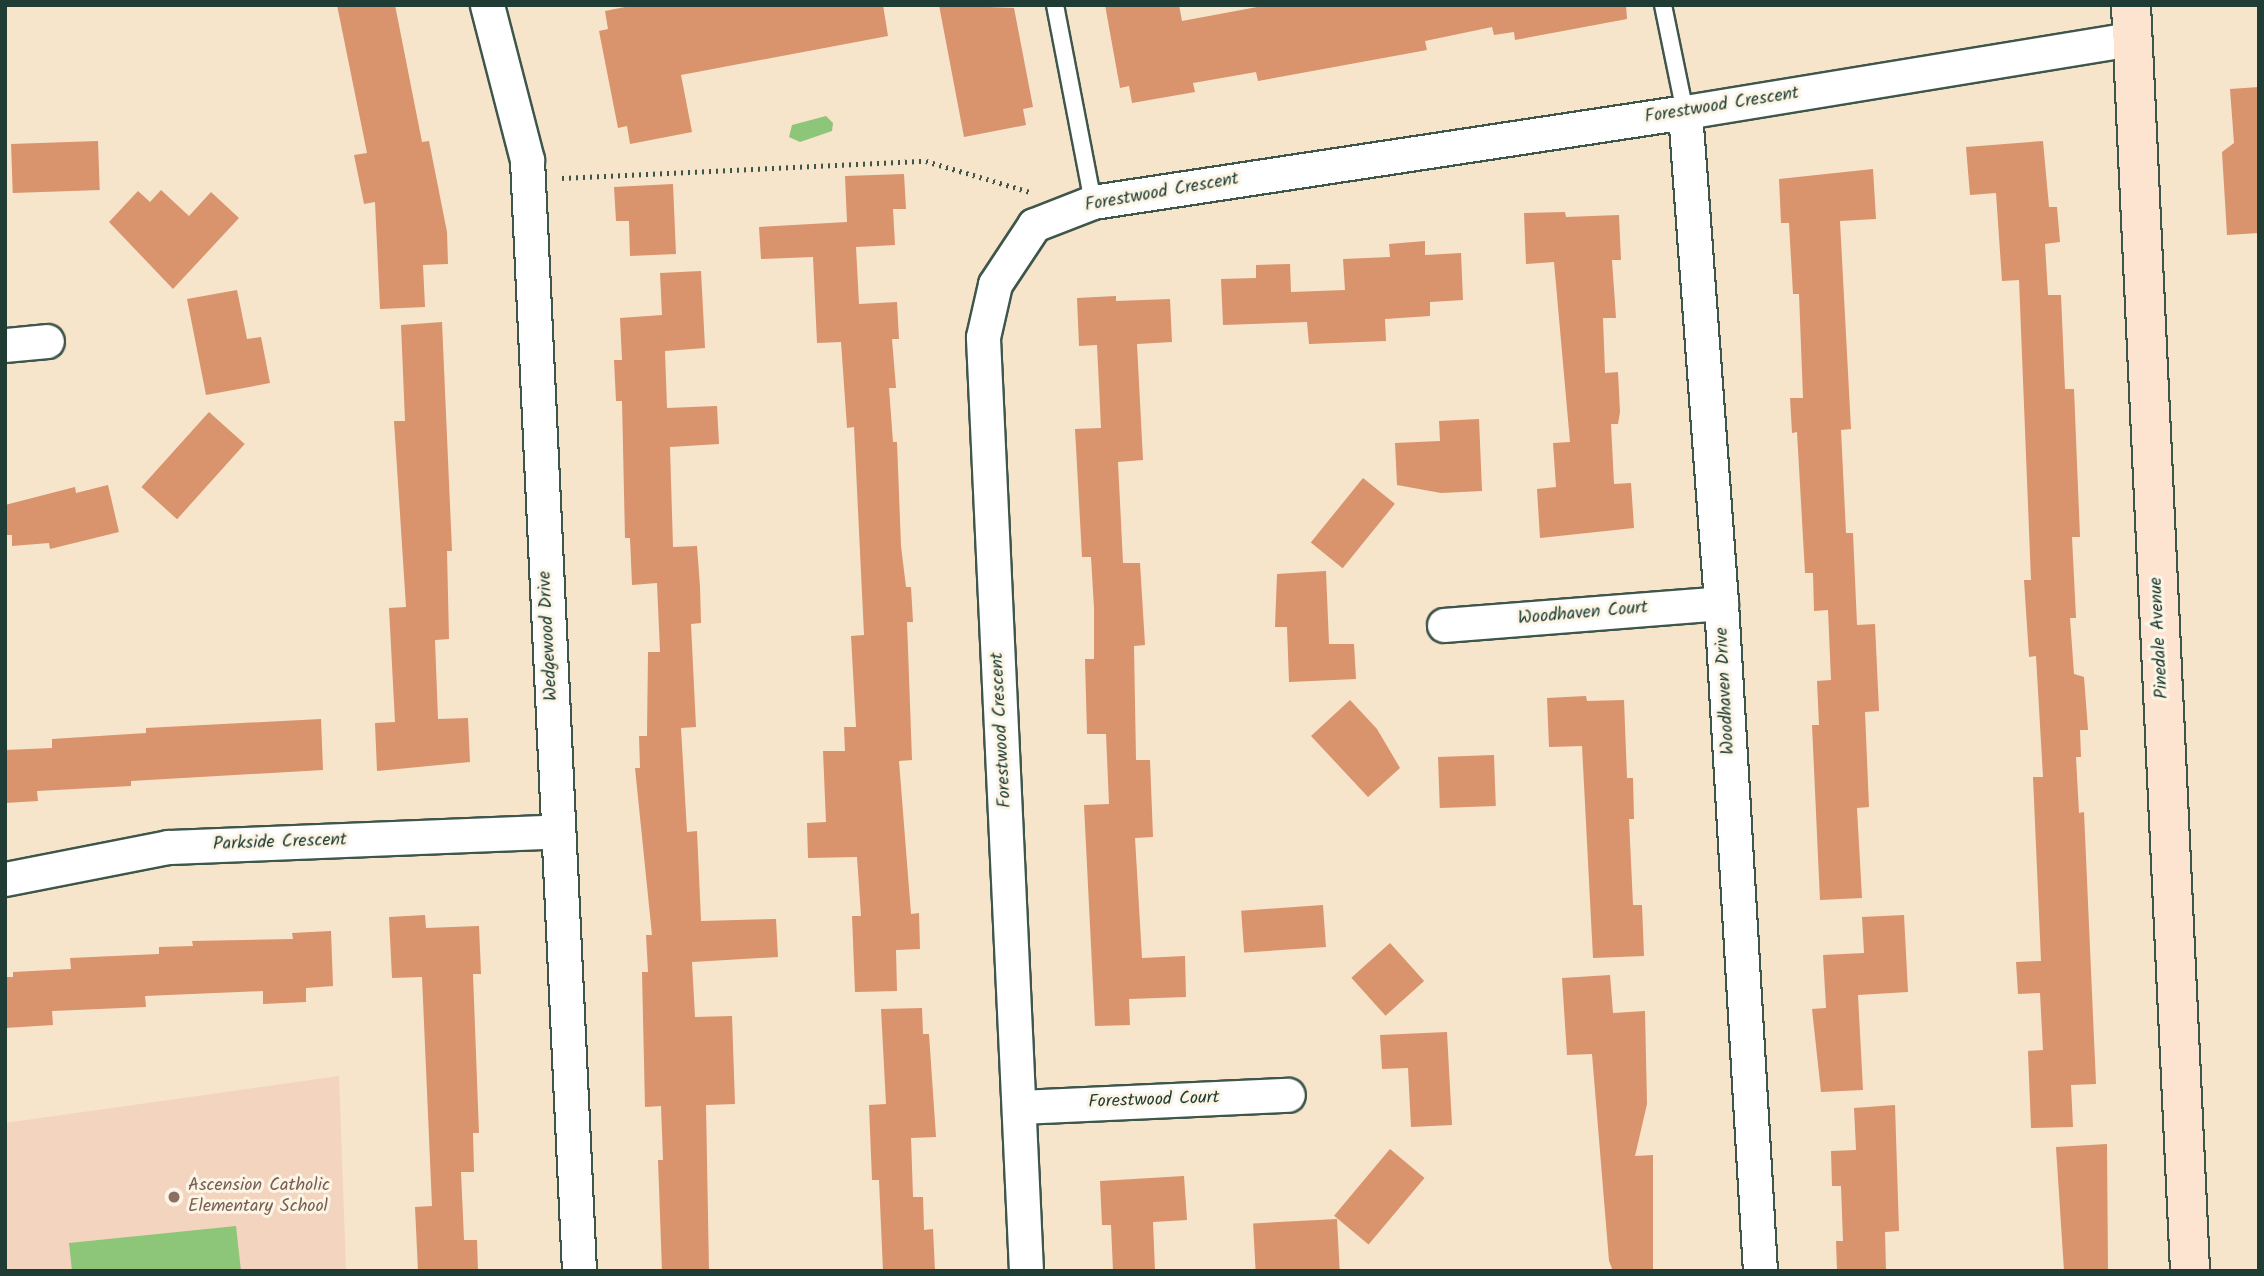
<!DOCTYPE html>
<style>
body{margin:0}
#map{position:relative;width:2264px;height:1276px;overflow:hidden;background:#f6e4cb;font-family:Kalam,sans-serif}
div>[style]{position:absolute}
[style*='--x']{left:calc(var(--x)*1px);top:calc(var(--y)*1px);width:calc(var(--w)*1px);rotate:calc(var(--a)*1deg)}
.built>*{inset:0;background:#f3d4bf}
.green>*{inset:0;background:#8dc579}
.building>*{inset:0;background:#d9936d;transform-origin:0 0}
.path>*{height:4.5px;margin-top:-2.25px;transform-origin:0;background:repeating-linear-gradient(90deg,#3f564b 0 2px,transparent 0 7px)}
.roads{filter:drop-shadow(2px 0 #3f564b) drop-shadow(-2px 0 #3f564b) drop-shadow(0 2px #3f564b) drop-shadow(0 -2px #3f564b)}
.lane>*{height:16px;margin:-8px;padding:0 8px;transform-origin:8px;border-radius:8px;background:#fff}
.street>*{height:33px;margin:-16.5px;padding:0 16.5px;transform-origin:16.5px;border-radius:16.5px;background:#fff}
.secondary>*{height:38px;margin:-19px;padding:0 19px;transform-origin:19px;border-radius:19px;background:#fde4d1}
.dots>*{width:19px;height:19px;translate:-50% -50%;box-sizing:border-box;border:4px solid #fcf5e5;border-radius:50%}
span{translate:-50% -50%;white-space:nowrap;text-align:center;line-height:1.15;-webkit-text-stroke:6px #fcf5e5;paint-order:stroke}
.street-label{font-size:18px;color:#1f3d34}
.education-label{font-size:18px;color:#785e54}
.left{translate:0 -50%;text-align:left}
.frame{position:absolute;inset:0;border:7px solid #1f3d34;pointer-events:none}
</style>
<div id="map">
<div class="built">
<i style="clip-path:polygon(339px 1076px,346px 1271px,5px 1271px,5px 1123px)"></i>
</div>
<div class="green">
<i style="clip-path:polygon(826px 116px,833px 123px,832px 131px,800px 142px,789px 137px,792px 125px)"></i>
<i style="clip-path:polygon(236px 1226px,241px 1271px,72px 1271px,69px 1243px)"></i>
</div>
<div class="building">
<i style="clip-path:polygon(337px 5px,395px 5px,422px 142px,429px 141px,447px 232px,448px 264px,423px 265px,425px 307px,380px 309px,375px 202px,364px 204px,354px 155px,367px 153px)"></i>
<i style="clip-path:polygon(635px 5px,883px 5px,888px 36px,681px 75px,692px 132px,630px 144px,627px 126px,618px 128px,599px 31px,608px 29px,605px 11px)"></i>
<i style="clip-path:polygon(939px 5px,1014px 8px,1033px 107px,1023px 109px,1026px 125px,964px 137px)"></i>
<i style="clip-path:polygon(1105px 5px,1179px 5px,1182px 21px,1268px 5px,1626px 5px,1627px 19px,1515px 40px,1514px 32px,1494px 35px,1492px 27px,1425px 41px,1427px 50px,1258px 81px,1256px 72px,1193px 83px,1195px 92px,1132px 103px,1129px 86px,1120px 88px)"></i>
<i style="clip-path:polygon(2259px 87px,2259px 233px,2227px 235px,2222px 152px,2234px 143px,2230px 89px)"></i>
<i style="left:98px;top:141px;width:49px;height:87px;rotate:88deg"></i>
<i style="clip-path:polygon(2043px 141px,2049px 207px,2057px 207px,2060px 242px,2045px 244px,2048px 295px,2061px 295px,2065px 389px,2074px 389px,2080px 537px,2072px 537px,2076px 618px,2070px 618px,2074px 674px,2084px 677px,2088px 730px,2080px 730px,2081px 757px,2076px 757px,2079px 813px,2084px 812px,2096px 1084px,2071px 1085px,2073px 1127px,2031px 1128px,2028px 1051px,2043px 1050px,2040px 993px,2018px 994px,2016px 962px,2041px 961px,2033px 777px,2043px 777px,2036px 656px,2029px 657px,2024px 580px,2031px 580px,2019px 280px,2002px 281px,1996px 193px,1970px 195px,1966px 147px)"></i>
<i style="clip-path:polygon(1873px 169px,1876px 219px,1840px 221px,1851px 429px,1841px 430px,1846px 533px,1853px 533px,1857px 625px,1875px 624px,1879px 711px,1865px 712px,1869px 807px,1857px 808px,1862px 898px,1820px 900px,1812px 725px,1819px 725px,1817px 681px,1831px 680px,1828px 610px,1814px 611px,1813px 573px,1805px 573px,1797px 432px,1792px 433px,1790px 398px,1803px 398px,1799px 294px,1793px 294px,1789px 223px,1781px 223px,1779px 179px)"></i>
<i style="clip-path:polygon(904px 174px,906px 209px,893px 209px,895px 245px,856px 247px,859px 304px,897px 302px,899px 339px,892px 339px,896px 388px,889px 388px,893px 442px,897px 442px,901px 546px,906px 587px,911px 587px,913px 622px,907px 622px,912px 760px,899px 761px,911px 914px,919px 913px,920px 949px,896px 950px,897px 991px,855px 992px,852px 916px,861px 916px,857px 857px,808px 858px,807px 823px,826px 822px,823px 751px,845px 751px,844px 727px,856px 727px,851px 636px,864px 635px,854px 427px,847px 428px,841px 342px,817px 343px,813px 257px,761px 259px,759px 227px,847px 222px,845px 176px)"></i>
<i style="clip-path:polygon(673px 184px,676px 254px,630px 256px,629px 221px,616px 221px,614px 187px)"></i>
<i style="clip-path:polygon(161px 190px,189px 216px,211px 192px,239px 218px,173px 289px,109px 222px,138px 191px,150px 202px)"></i>
<i style="clip-path:polygon(1565px 212px,1566px 217px,1619px 215px,1621px 260px,1612px 260px,1616px 318px,1603px 318px,1605px 373px,1618px 372px,1620px 412px,1618px 424px,1611px 424px,1614px 484px,1631px 483px,1634px 528px,1540px 538px,1537px 489px,1556px 487px,1553px 443px,1570px 442px,1554px 262px,1526px 264px,1524px 213px)"></i>
<i style="clip-path:polygon(1425px 241px,1425px 255px,1461px 253px,1463px 300px,1430px 302px,1430px 316px,1385px 319px,1386px 341px,1309px 344px,1307px 322px,1223px 325px,1221px 279px,1256px 278px,1256px 265px,1290px 264px,1291px 292px,1345px 290px,1343px 259px,1390px 257px,1389px 244px)"></i>
<i style="clip-path:polygon(701px 271px,705px 348px,665px 351px,667px 408px,717px 406px,719px 444px,670px 447px,673px 547px,697px 546px,700px 587px,701px 623px,691px 624px,696px 727px,681px 728px,687px 832px,697px 831px,701px 921px,776px 919px,778px 957px,692px 962px,695px 1017px,732px 1016px,735px 1104px,706px 1105px,709px 1271px,662px 1271px,658px 1160px,663px 1160px,661px 1106px,645px 1107px,642px 972px,648px 972px,646px 935px,652px 935px,635px 768px,640px 768px,639px 736px,647px 736px,648px 652px,660px 652px,657px 583px,632px 585px,630px 538px,625px 538px,622px 401px,616px 401px,614px 360px,622px 360px,620px 318px,662px 315px,660px 273px)"></i>
<i style="clip-path:polygon(237px 290px,247px 339px,261px 337px,270px 383px,206px 395px,187px 299px)"></i>
<i style="clip-path:polygon(1116px 296px,1116px 301px,1170px 299px,1172px 342px,1137px 344px,1143px 460px,1118px 462px,1123px 563px,1140px 563px,1145px 645px,1134px 646px,1136px 760px,1150px 760px,1153px 837px,1135px 838px,1142px 958px,1185px 956px,1186px 997px,1129px 999px,1130px 1025px,1095px 1026px,1084px 805px,1109px 804px,1106px 734px,1087px 734px,1085px 659px,1094px 659px,1094px 608px,1091px 557px,1082px 557px,1075px 429px,1101px 428px,1097px 345px,1079px 346px,1077px 298px)"></i>
<i style="clip-path:polygon(442px 322px,452px 551px,447px 551px,449px 639px,435px 640px,438px 719px,468px 718px,470px 762px,377px 771px,375px 723px,395px 722px,389px 608px,406px 607px,394px 421px,405px 421px,401px 325px)"></i>
<i style="left:209px;top:412px;width:48px;height:101px;rotate:42deg"></i>
<i style="clip-path:polygon(1479px 419px,1482px 491px,1441px 493px,1397px 485px,1395px 443px,1440px 441px,1439px 421px)"></i>
<i style="left:1363px;top:478px;width:41px;height:83px;rotate:39deg"></i>
<i style="clip-path:polygon(108px 485px,119px 532px,50px 549px,49px 543px,12px 546px,12px 535px,5px 535px,5px 505px,75px 487px,76px 493px)"></i>
<i style="clip-path:polygon(1326px 571px,1329px 644px,1354px 644px,1356px 679px,1289px 682px,1287px 627px,1275px 627px,1277px 574px)"></i>
<i style="clip-path:polygon(1586px 696px,1587px 701px,1624px 700px,1627px 778px,1633px 778px,1634px 819px,1629px 819px,1633px 905px,1642px 905px,1644px 956px,1593px 958px,1582px 746px,1549px 747px,1547px 698px)"></i>
<i style="clip-path:polygon(1350px 700px,1377px 729px,1400px 768px,1368px 797px,1311px 736px)"></i>
<i style="clip-path:polygon(321px 719px,323px 770px,131px 781px,131px 786px,37px 791px,38px 801px,5px 803px,5px 750px,52px 748px,52px 739px,146px 733px,146px 728px)"></i>
<i style="left:1494px;top:755px;width:51px;height:56px;rotate:88deg"></i>
<i style="left:1323px;top:905px;width:42px;height:82px;rotate:86deg"></i>
<i style="clip-path:polygon(425px 915px,426px 928px,479px 926px,481px 974px,473px 974px,479px 1133px,473px 1133px,474px 1172px,461px 1172px,464px 1240px,477px 1240px,478px 1271px,418px 1271px,415px 1207px,432px 1206px,422px 977px,392px 978px,389px 917px)"></i>
<i style="clip-path:polygon(1904px 915px,1908px 992px,1858px 995px,1863px 1090px,1821px 1092px,1812px 1009px,1826px 1008px,1823px 955px,1864px 953px,1862px 917px)"></i>
<i style="clip-path:polygon(331px 931px,333px 986px,306px 988px,306px 1002px,263px 1004px,263px 991px,145px 996px,146px 1007px,52px 1011px,53px 1025px,5px 1028px,5px 977px,13px 977px,13px 972px,71px 969px,70px 958px,159px 954px,159px 947px,193px 946px,192px 941px,293px 939px,292px 933px)"></i>
<i style="left:1390px;top:943px;width:51px;height:52px;rotate:48deg"></i>
<i style="clip-path:polygon(1610px 975px,1613px 1013px,1645px 1011px,1647px 1104px,1635px 1156px,1653px 1155px,1653px 1271px,1613px 1271px,1609px 1261px,1592px 1054px,1567px 1055px,1562px 978px)"></i>
<i style="clip-path:polygon(922px 1008px,923px 1034px,929px 1034px,936px 1137px,911px 1138px,913px 1197px,923px 1197px,924px 1230px,933px 1229px,935px 1271px,883px 1271px,879px 1180px,872px 1180px,869px 1105px,886px 1104px,881px 1009px)"></i>
<i style="clip-path:polygon(1447px 1032px,1452px 1125px,1411px 1127px,1408px 1068px,1382px 1069px,1380px 1035px)"></i>
<i style="clip-path:polygon(1895px 1105px,1899px 1231px,1885px 1232px,1886px 1271px,1837px 1271px,1836px 1241px,1843px 1241px,1841px 1186px,1832px 1186px,1831px 1151px,1856px 1150px,1854px 1108px)"></i>
<i style="clip-path:polygon(2107px 1144px,2108px 1271px,2064px 1271px,2056px 1147px)"></i>
<i style="left:1390px;top:1149px;width:45px;height:87px;rotate:40deg"></i>
<i style="clip-path:polygon(1184px 1176px,1187px 1220px,1153px 1222px,1155px 1271px,1113px 1271px,1111px 1225px,1102px 1225px,1100px 1181px)"></i>
<i style="left:1337px;top:1219px;width:52px;height:84px;rotate:87deg"></i>
</div>
<div class="path">
<i style="--x:562;--y:178;--w:364;--a:-2.7"></i>
<i style="--x:926;--y:161;--w:109;--a:16.6"></i>
</div>
<div class="roads">
<div class="lane">
<i style="--x:1055;--y:5;--w:201;--a:79.1"></i>
<i style="--x:1663;--y:5;--w:109;--a:78.4"></i>
</div>
<div class="street">
<i style="--x:487;--y:5;--w:160;--a:75.5"></i>
<i style="--x:527;--y:160;--w:1112;--a:87.32"></i>
<i style="--x:1685;--y:112;--w:492;--a:85.8"></i>
<i style="--x:1721;--y:603;--w:669;--a:86.66"></i>
<i style="--x:5;--y:345;--w:42;--a:-5.4"></i>
<i style="--x:1444;--y:625;--w:278;--a:-4.5"></i>
<i style="--x:5;--y:879;--w:166;--a:-11.1"></i>
<i style="--x:168;--y:847;--w:390;--a:-2.3"></i>
<i style="--x:1020;--y:1107;--w:268;--a:-2.6"></i>
<i style="--x:1026;--y:1271;--w:935;--a:-92.64"></i>
<i style="--x:983;--y:337;--w:54;--a:-77.2"></i>
<i style="--x:995;--y:284;--w:71;--a:-56.5"></i>
<i style="--x:1034;--y:225;--w:63;--a:-21.3"></i>
<i style="--x:1093;--y:202;--w:599;--a:-8.64"></i>
<i style="--x:1685;--y:112;--w:453;--a:-9.3"></i>
</div>
<div class="secondary">
<i style="--x:2131;--y:5;--w:1267;--a:87.33"></i>
</div>
</div>
<div class="dots">
<i style="left:174px;top:1197px;background:#8d6e63"></i>
</div>
<div class="street-label">
<span style="left:1722px;top:106px;rotate:-9deg">Forestwood Crescent</span>
<span style="left:1162px;top:193px;rotate:-10deg">Forestwood Crescent</span>
<span style="left:1583px;top:614px;rotate:-5deg">Woodhaven Court</span>
<span style="left:549px;top:636px;rotate:-93deg">Wedgewood Drive</span>
<span style="left:2160px;top:638px;rotate:-93deg">Pinedale Avenue</span>
<span style="left:1726px;top:691px;rotate:-93deg">Woodhaven Drive</span>
<span style="left:1002px;top:730px;rotate:-93deg">Forestwood Crescent</span>
<span style="left:280px;top:843px;rotate:-2deg">Parkside Crescent</span>
<span style="left:1154px;top:1101px;rotate:-2deg">Forestwood Court</span>
</div>
<div class="education-label">
<span class="left" style="left:188px;top:1197px">Ascension Catholic<br>Elementary School</span>
</div>
<div class="frame"></div>
</div>
